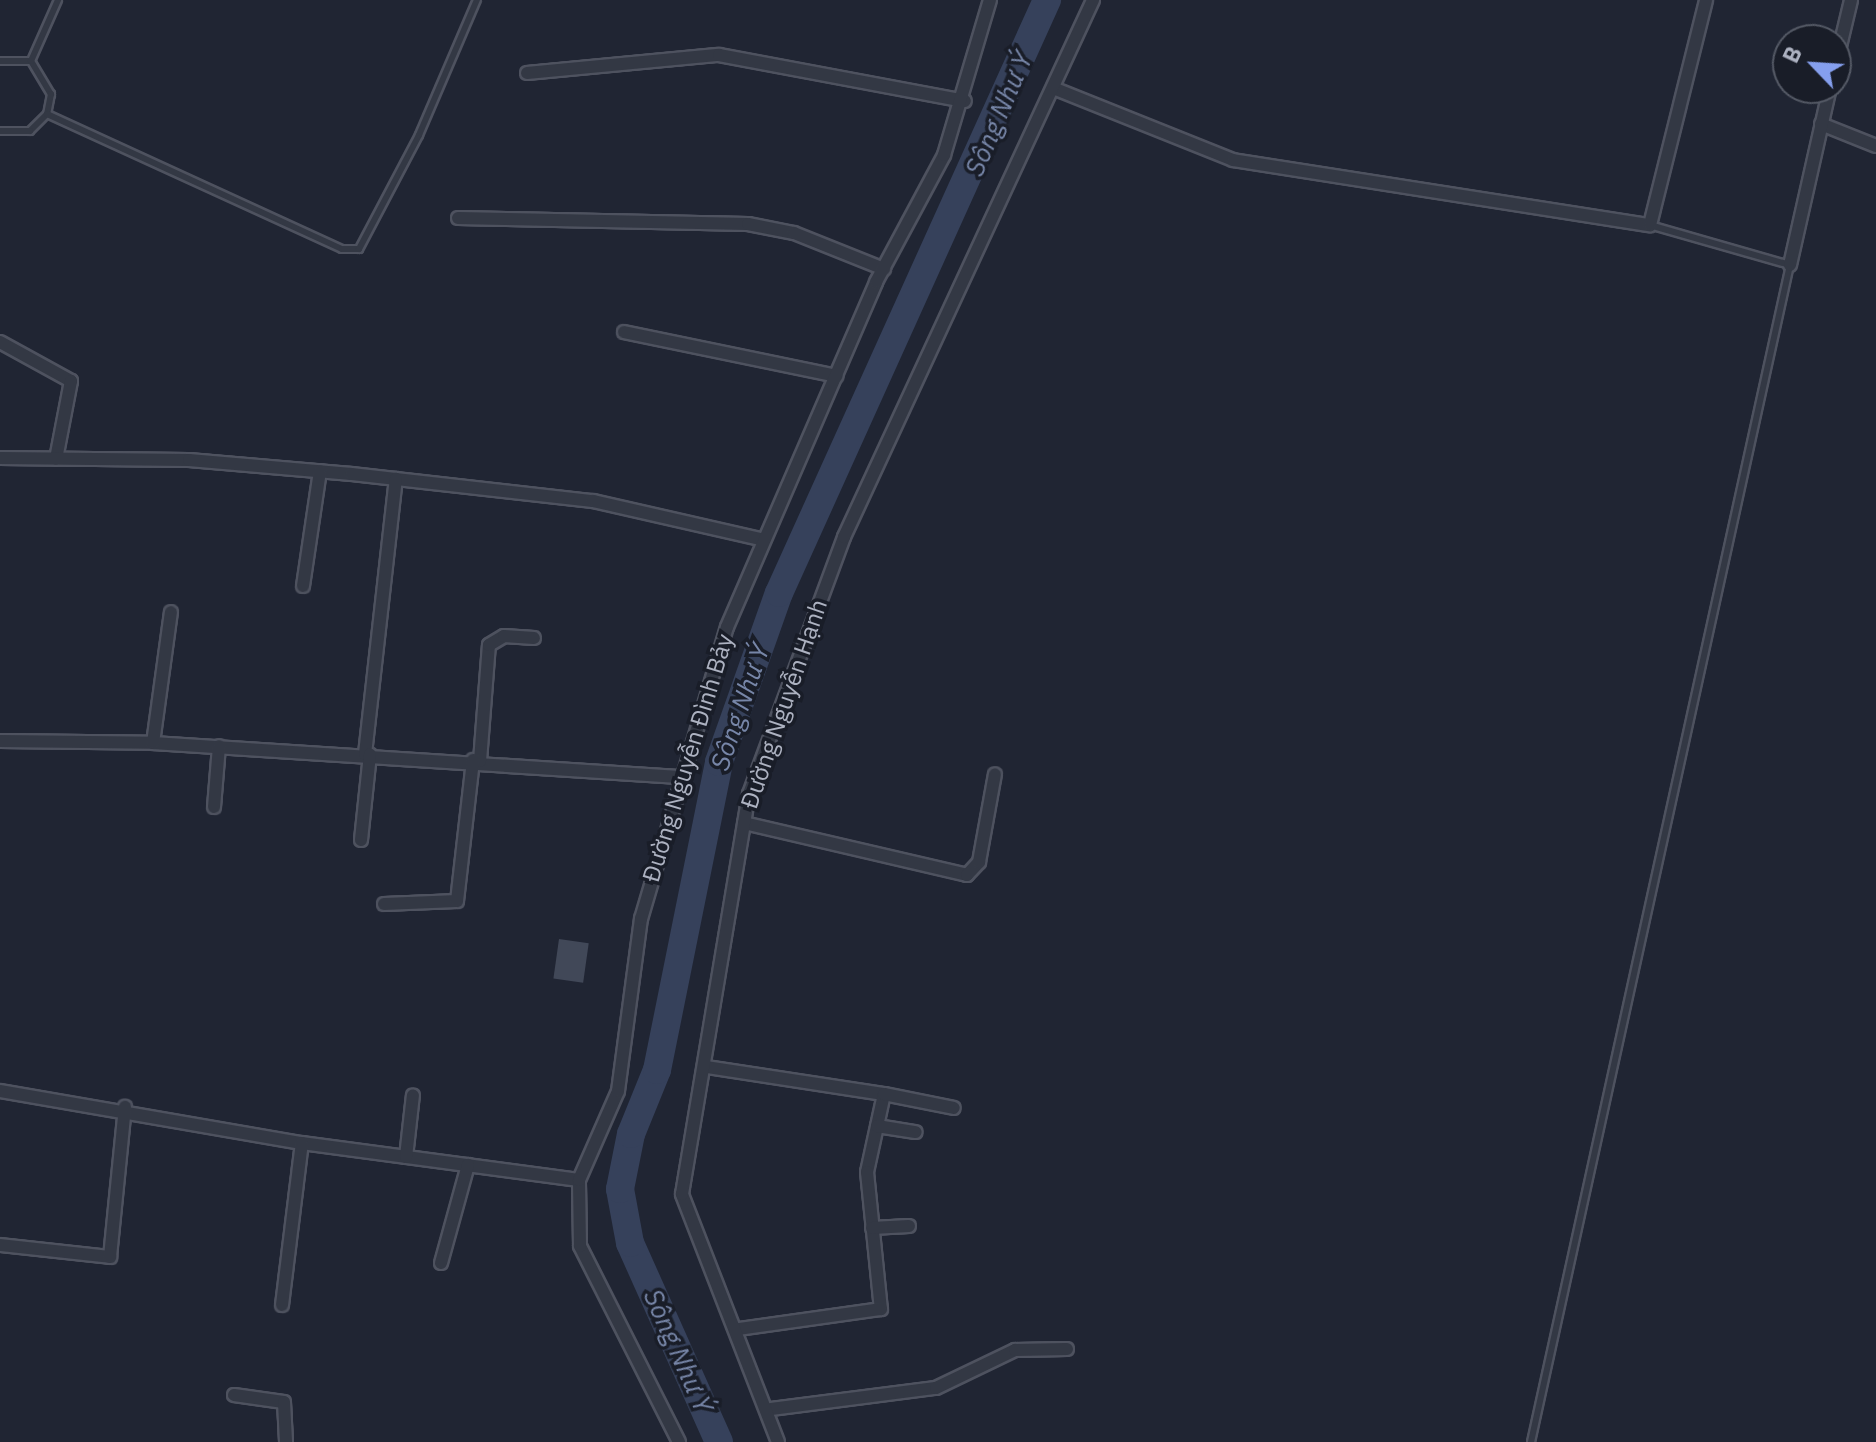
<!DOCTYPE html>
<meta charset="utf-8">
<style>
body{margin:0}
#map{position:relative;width:1876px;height:1442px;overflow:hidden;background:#202533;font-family:"IBM Plex Sans",sans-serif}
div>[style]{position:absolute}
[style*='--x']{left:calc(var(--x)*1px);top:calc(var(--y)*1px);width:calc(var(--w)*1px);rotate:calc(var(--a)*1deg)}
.river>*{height:28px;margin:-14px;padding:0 14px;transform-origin:14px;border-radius:14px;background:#36415b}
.building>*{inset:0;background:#414858;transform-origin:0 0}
.roads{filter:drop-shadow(2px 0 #4e525f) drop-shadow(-2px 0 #4e525f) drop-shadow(0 2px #4e525f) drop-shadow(0 -2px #4e525f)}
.lane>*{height:6px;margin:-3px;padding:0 3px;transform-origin:3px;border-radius:3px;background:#333844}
.street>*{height:12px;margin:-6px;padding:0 6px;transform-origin:6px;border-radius:6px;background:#333844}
span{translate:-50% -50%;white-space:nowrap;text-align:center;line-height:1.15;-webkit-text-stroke:7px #191d28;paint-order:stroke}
.street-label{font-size:24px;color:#adb2c1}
.water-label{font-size:26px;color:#7786a8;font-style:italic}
.north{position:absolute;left:1772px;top:24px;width:80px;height:80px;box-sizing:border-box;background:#191d28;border:2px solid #545965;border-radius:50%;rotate:295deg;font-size:22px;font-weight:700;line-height:32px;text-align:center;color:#adb2c1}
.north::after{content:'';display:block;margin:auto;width:28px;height:36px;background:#859fee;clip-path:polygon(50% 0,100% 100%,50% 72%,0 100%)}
</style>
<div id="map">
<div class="river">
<i style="--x:719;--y:1442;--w:218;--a:-114.1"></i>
<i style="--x:630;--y:1243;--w:55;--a:-100.5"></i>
<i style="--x:620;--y:1189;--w:56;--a:-78.7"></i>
<i style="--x:631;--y:1134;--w:69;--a:-67.9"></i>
<i style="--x:657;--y:1070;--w:314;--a:-78.6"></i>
<i style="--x:719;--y:762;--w:179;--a:-70.5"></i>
<i style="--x:779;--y:593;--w:651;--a:-65.68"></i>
</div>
<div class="building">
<i style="left:559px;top:939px;width:30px;height:40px;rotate:8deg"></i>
</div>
<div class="roads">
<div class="lane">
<i style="--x:0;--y:61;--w:31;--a:0"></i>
<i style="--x:31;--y:61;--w:39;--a:59"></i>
<i style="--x:51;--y:94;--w:20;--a:101"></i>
<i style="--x:47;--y:114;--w:24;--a:135"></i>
<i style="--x:30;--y:131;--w:30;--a:180"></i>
<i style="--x:31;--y:61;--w:67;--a:-66.1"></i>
<i style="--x:47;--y:114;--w:324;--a:24.6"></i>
<i style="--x:342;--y:249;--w:17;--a:0"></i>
<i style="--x:359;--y:249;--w:129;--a:-62.2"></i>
<i style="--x:419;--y:135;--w:147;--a:-66.8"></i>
<i style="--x:1531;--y:1442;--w:1205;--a:-77.59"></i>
<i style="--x:1790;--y:265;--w:146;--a:-164.1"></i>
</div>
<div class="street">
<i style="--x:1836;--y:63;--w:65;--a:-76.6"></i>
<i style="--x:527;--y:73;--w:193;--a:-5.4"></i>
<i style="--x:719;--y:55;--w:250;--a:10.6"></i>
<i style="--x:1053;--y:88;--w:194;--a:21.8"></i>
<i style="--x:1233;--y:160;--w:422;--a:8.9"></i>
<i style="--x:1650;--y:225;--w:232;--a:-76"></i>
<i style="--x:1821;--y:124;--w:59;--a:21.8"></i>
<i style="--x:458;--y:218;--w:290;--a:1.2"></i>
<i style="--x:748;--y:224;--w:47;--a:11.1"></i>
<i style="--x:794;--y:233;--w:97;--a:21.8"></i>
<i style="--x:1790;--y:265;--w:181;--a:-77.3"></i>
<i style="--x:624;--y:332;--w:217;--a:11.7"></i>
<i style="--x:0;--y:342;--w:81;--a:28.8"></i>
<i style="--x:71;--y:381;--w:79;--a:100.9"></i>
<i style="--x:0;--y:458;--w:189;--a:0.6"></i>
<i style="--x:189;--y:460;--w:163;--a:4.9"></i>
<i style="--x:351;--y:474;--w:244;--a:6.4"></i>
<i style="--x:593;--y:501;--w:175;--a:12.8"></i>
<i style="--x:303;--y:586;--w:116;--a:-81.6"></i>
<i style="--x:0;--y:741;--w:153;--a:0.7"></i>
<i style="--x:153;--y:743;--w:527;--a:3.7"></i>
<i style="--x:153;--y:743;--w:132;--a:-82.2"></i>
<i style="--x:365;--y:754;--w:277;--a:-83.6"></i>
<i style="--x:480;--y:761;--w:116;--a:-85.6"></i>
<i style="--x:489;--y:645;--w:17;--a:-31"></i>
<i style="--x:504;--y:636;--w:30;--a:4"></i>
<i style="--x:214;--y:807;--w:61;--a:-85.3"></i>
<i style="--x:744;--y:823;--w:229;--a:13.1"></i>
<i style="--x:967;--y:875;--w:18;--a:-47"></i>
<i style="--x:979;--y:862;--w:89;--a:-79.7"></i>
<i style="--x:361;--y:840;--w:86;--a:-84"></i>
<i style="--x:384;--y:904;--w:73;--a:-2.4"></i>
<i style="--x:457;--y:901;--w:142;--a:-83.5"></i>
<i style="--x:707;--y:1067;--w:179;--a:8.7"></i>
<i style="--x:884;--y:1094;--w:80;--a:102.3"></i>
<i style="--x:867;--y:1172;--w:138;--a:84.2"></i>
<i style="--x:881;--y:1309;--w:144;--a:172"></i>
<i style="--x:0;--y:1091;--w:306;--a:9.8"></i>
<i style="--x:302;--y:1143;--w:279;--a:7.6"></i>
<i style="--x:884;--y:1094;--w:71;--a:11.3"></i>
<i style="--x:877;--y:1126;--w:39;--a:9"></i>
<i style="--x:406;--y:1157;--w:62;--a:-83.6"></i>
<i style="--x:872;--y:1228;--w:37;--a:-3"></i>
<i style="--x:0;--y:1245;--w:111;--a:6.2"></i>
<i style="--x:110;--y:1257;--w:151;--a:-84.3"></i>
<i style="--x:441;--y:1263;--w:102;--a:-74.6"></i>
<i style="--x:282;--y:1305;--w:163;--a:-83"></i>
<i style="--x:234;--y:1395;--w:50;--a:8"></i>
<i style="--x:284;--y:1402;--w:40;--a:87.1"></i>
<i style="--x:771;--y:1409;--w:166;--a:-7.3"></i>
<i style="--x:936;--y:1388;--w:88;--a:-25.7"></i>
<i style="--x:1015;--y:1350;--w:52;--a:-1.1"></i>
<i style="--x:679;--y:1442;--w:220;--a:-116.8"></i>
<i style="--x:580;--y:1246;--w:66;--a:-90.9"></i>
<i style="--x:579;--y:1180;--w:97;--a:-66.3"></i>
<i style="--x:618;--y:1091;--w:174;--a:-82.4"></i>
<i style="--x:641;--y:919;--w:304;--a:-73.6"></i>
<i style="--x:727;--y:627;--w:376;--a:-66.6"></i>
<i style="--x:876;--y:282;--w:144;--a:-61.8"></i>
<i style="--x:944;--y:155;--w:162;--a:-73.5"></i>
<i style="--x:778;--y:1442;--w:266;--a:-111.2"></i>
<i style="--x:682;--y:1194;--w:406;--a:-80.5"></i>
<i style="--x:749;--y:794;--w:274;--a:-69.7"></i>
<i style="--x:844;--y:537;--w:592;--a:-65.12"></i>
</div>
</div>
<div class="street-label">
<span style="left:784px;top:704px;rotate:-71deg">Đường Nguyễn Hạnh</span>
<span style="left:688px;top:758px;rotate:-73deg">Đường Nguyễn Đình Bảy</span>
</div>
<div class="water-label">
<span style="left:999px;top:114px;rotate:-67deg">Sông Như Ý</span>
<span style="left:740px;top:707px;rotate:-71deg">Sông Như Ý</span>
<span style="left:678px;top:1351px;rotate:66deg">Sông Như Ý</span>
</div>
<div class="north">B</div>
</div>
